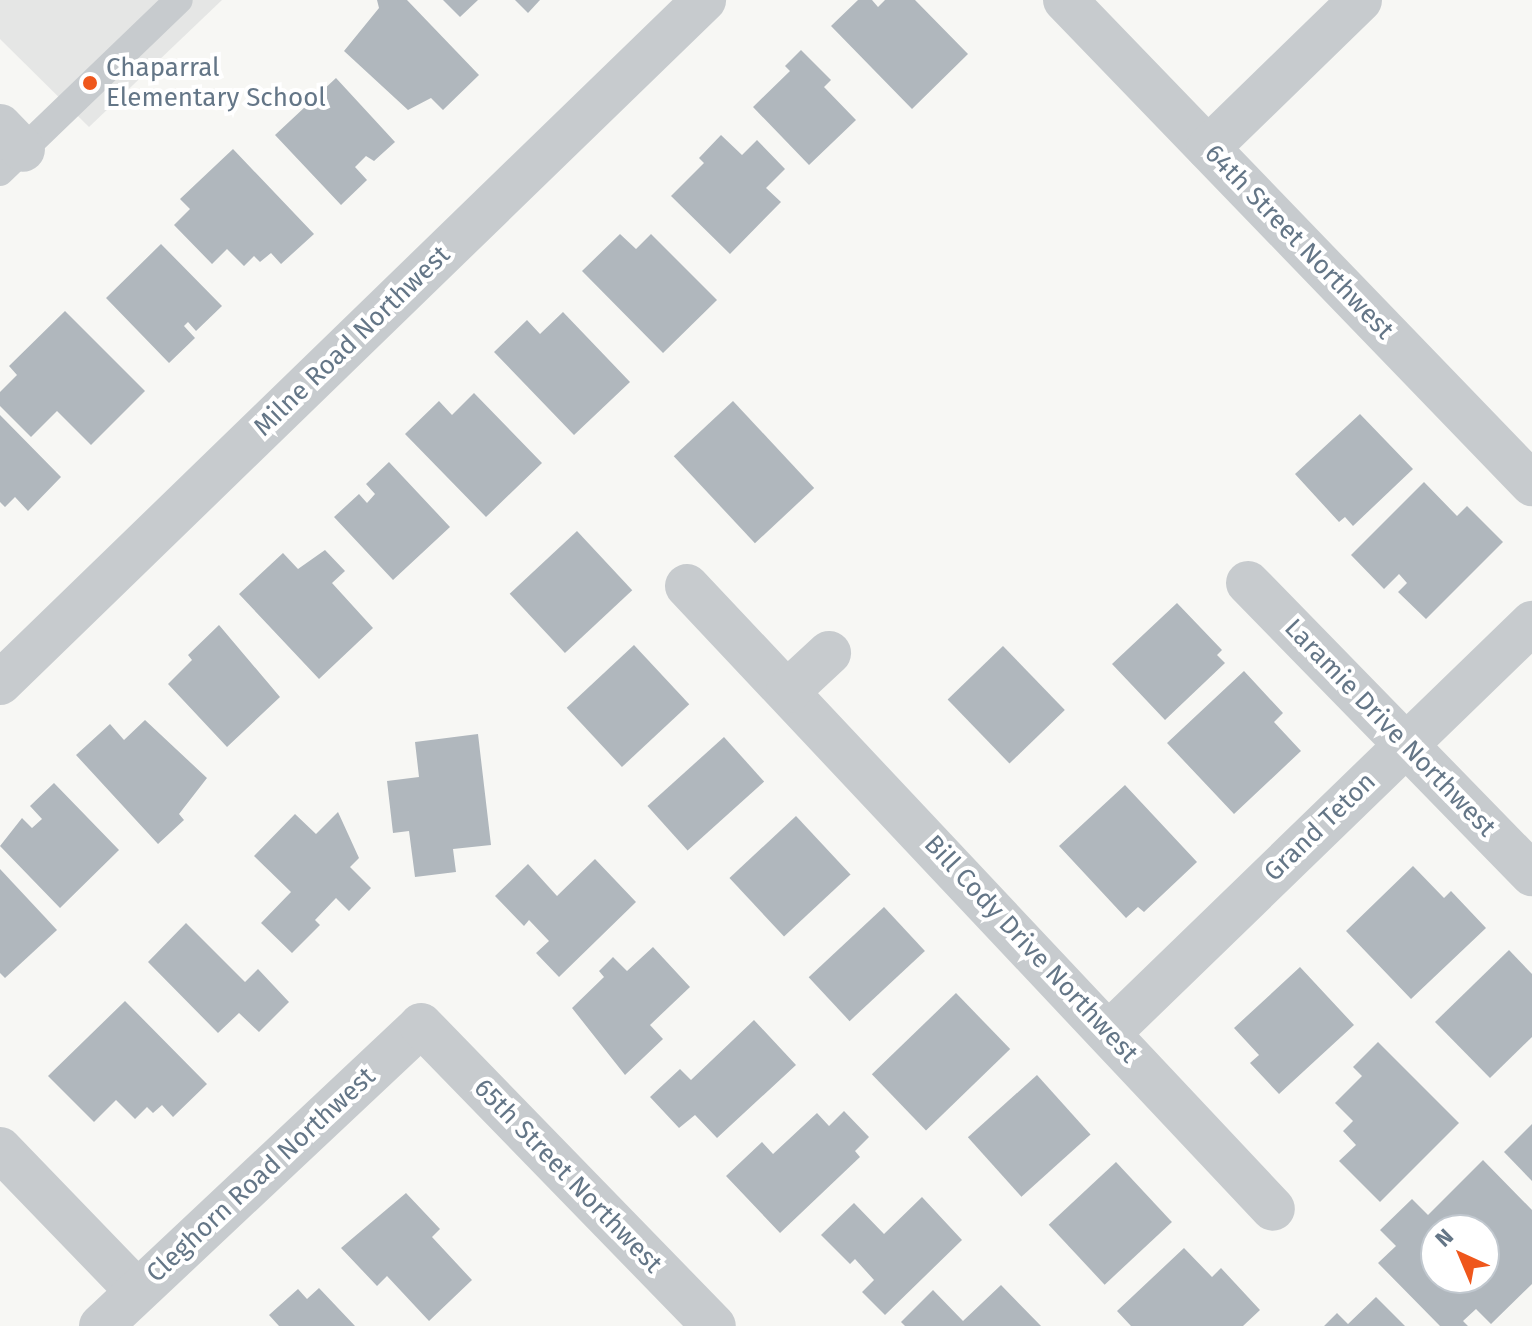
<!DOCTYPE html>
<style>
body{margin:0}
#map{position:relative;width:1532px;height:1326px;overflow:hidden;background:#f7f7f4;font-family:"Fira Sans",sans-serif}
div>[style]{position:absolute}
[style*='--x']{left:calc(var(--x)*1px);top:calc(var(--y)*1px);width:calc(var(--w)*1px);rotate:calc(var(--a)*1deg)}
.built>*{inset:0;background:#e5e6e5}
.building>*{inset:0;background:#b0b7bd;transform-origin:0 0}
.lane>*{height:28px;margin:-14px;padding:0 14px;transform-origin:14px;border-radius:14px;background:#c7cbce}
.street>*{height:44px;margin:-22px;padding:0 22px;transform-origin:22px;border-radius:22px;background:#c7cbce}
.dots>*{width:22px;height:22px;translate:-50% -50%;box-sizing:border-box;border:4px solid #fff;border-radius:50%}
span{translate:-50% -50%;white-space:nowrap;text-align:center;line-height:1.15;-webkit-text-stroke:8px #fff;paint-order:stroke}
.poi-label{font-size:26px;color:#647687}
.left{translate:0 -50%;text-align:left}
.street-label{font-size:26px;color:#647687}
.north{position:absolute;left:1420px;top:1214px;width:80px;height:80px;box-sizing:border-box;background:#fff;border:2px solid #c1c8cf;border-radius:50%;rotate:316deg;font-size:22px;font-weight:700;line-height:32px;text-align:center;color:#647687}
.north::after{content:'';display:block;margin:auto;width:28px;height:36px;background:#ef571c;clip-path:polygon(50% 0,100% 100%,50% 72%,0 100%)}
</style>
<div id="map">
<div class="built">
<i style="clip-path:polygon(0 0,222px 0,89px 127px,0 39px)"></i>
</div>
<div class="building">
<i style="clip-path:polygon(377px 0,407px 0,479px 75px,443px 110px,431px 98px,408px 110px,344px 51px,379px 8px)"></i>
<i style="clip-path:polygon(443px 0,478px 0,460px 17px)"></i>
<i style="clip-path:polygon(515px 0,540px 0,528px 13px)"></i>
<i style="clip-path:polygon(858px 0,872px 0,878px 7px,885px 0,915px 0,968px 54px,912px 109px,831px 26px)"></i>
<i style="clip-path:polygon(801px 50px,831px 80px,824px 87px,856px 120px,809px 165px,753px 107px,790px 71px,785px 66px)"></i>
<i style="clip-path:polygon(336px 78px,395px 142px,374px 161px,366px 156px,355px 167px,367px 180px,341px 205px,275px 135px)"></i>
<i style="clip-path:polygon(721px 135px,742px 155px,757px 140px,785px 169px,766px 188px,781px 202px,730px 254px,671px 196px,704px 163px,699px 158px)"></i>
<i style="clip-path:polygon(233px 149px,314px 234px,281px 264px,271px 253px,260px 262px,254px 256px,244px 266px,227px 249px,212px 264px,174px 225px,190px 209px,180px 199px)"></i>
<i style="clip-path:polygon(620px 234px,636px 249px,651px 234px,717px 300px,663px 353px,582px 271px)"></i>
<i style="clip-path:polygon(161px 244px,222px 306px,196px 331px,188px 322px,184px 326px,195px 338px,169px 363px,106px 298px)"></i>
<i style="clip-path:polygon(65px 311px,145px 391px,91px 445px,57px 411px,31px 437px,0 406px,0 392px,17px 375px,9px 366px)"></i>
<i style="clip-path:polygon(563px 312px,630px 382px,574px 435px,494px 352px,527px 320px,540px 334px)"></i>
<i style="clip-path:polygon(474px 393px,542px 463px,486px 517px,405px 434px,439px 401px,452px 415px)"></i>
<i style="left:733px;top:401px;width:119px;height:81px;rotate:47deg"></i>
<i style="clip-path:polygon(1360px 414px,1413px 469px,1353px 526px,1345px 517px,1339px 522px,1295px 474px)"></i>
<i style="clip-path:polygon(0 415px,61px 477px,28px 511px,15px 497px,5px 507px,0 502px)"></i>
<i style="clip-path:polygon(389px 462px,450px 527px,393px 580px,334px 517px,359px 494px,367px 503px,375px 494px,366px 484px)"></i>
<i style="clip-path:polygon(1424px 482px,1457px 516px,1467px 506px,1503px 542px,1426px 619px,1398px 592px,1407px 583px,1399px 574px,1384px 589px,1351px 555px)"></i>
<i style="left:577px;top:531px;width:81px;height:92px;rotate:47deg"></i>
<i style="clip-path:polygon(325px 550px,345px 571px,332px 583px,373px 628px,319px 679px,239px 594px,283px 553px,298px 569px)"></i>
<i style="clip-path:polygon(1177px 603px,1222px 650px,1217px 655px,1225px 663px,1165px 720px,1112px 664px)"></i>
<i style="clip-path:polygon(219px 625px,280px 697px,227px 747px,168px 684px,192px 660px,188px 655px)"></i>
<i style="left:634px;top:645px;width:81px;height:92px;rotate:47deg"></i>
<i style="left:1003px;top:646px;width:89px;height:77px;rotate:46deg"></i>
<i style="clip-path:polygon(1244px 671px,1283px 713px,1274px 722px,1301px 751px,1234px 814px,1167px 743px)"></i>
<i style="clip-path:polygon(145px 720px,207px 778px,179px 814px,184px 820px,158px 844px,76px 755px,110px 724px,124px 740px)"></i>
<i style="clip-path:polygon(478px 734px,491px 845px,453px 849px,456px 872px,415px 877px,409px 831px,393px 833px,387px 781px,419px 777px,415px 742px)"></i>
<i style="left:724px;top:737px;width:60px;height:103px;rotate:48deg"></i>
<i style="clip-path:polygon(54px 783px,119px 850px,60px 908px,0 846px,22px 818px,32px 828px,42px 819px,30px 806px)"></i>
<i style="clip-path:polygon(1125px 785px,1197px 862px,1144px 912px,1138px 907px,1126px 918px,1059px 846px)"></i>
<i style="clip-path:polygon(338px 812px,359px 858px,350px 867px,371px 888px,349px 911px,336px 898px,315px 920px,320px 925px,292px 953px,261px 923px,291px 892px,254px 856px,295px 814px,316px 834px)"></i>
<i style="left:796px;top:816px;width:80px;height:91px;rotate:47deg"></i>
<i style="clip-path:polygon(595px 859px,636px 902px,559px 977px,536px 953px,549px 941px,529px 920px,524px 926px,495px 896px,528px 864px,557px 896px)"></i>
<i style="clip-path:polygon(1413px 866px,1444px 898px,1451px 891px,1486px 928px,1411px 999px,1346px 931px)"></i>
<i style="clip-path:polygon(0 869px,57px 930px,5px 978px,0 973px)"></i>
<i style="left:884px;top:907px;width:60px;height:103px;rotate:47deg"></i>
<i style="clip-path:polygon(186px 923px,245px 982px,258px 969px,289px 1002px,259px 1032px,239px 1013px,218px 1033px,148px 962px)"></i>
<i style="clip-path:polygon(653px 947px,690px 987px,650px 1025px,663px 1039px,625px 1075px,572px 1008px,604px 977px,599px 971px,613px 957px,627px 971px)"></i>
<i style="clip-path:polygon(1509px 950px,1532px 974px,1532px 1037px,1490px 1078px,1435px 1022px)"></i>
<i style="clip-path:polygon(1300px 967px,1354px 1025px,1279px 1094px,1250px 1063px,1259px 1055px,1234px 1028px)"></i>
<i style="left:956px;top:993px;width:78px;height:117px;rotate:46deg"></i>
<i style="clip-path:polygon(125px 1001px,207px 1084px,173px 1117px,162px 1105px,153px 1113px,147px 1107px,135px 1119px,116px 1100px,94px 1122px,48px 1076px)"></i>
<i style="clip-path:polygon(754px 1020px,796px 1065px,717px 1138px,695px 1115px,679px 1128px,650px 1097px,680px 1069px,691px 1080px)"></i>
<i style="clip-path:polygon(1378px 1042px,1459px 1123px,1380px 1202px,1339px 1161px,1356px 1145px,1343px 1131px,1353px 1121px,1335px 1103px,1362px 1076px,1353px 1067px)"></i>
<i style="left:1037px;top:1075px;width:80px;height:93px;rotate:48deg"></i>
<i style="clip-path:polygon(844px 1111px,869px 1137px,855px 1151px,860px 1157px,780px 1233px,726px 1176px,762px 1142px,773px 1154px,817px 1113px,829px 1126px)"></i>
<i style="clip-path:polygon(1532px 1124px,1532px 1181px,1504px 1152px)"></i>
<i style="clip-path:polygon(evenodd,1483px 1160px,1532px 1210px,1532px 1284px,1491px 1324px,1476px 1309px,1463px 1321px,1468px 1326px,1440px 1326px,1378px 1263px,1396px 1246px,1380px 1230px,1412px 1199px,1428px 1215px,1483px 1160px,1436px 1230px,1484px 1230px,1484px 1278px,1436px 1278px,1436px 1230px)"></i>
<i style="left:1116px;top:1162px;width:82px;height:92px;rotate:47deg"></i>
<i style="clip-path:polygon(406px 1193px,440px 1229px,432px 1237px,472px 1280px,429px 1321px,387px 1276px,377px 1286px,341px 1248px)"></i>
<i style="clip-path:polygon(922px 1197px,962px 1240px,885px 1315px,862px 1292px,874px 1280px,855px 1259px,850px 1264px,821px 1235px,854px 1203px,884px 1234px)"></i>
<i style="clip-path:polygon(1184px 1248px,1212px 1277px,1221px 1268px,1260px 1310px,1243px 1326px,1131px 1326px,1117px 1311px)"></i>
<i style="clip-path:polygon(1001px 1285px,1041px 1326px,905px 1326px,901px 1322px,933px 1290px,963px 1321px)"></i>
<i style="clip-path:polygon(319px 1288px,355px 1326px,279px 1326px,269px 1315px,298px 1289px,307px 1299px)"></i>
<i style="clip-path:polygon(1376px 1297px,1405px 1326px,1324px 1326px,1337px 1313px,1348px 1324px)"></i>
</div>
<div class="lane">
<i style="--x:0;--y:172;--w:248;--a:-43.9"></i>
</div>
<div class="street">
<i style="--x:1065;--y:0;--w:673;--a:46.02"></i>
<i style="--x:0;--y:126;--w:33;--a:46"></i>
<i style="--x:1208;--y:148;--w:212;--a:-44.2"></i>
<i style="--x:1248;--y:583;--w:407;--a:45.7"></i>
<i style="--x:687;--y:586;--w:855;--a:46.75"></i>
<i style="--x:0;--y:683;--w:981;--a:-44.13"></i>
<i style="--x:788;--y:691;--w:56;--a:-42.8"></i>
<i style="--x:1110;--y:1032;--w:588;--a:-44.1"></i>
<i style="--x:0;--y:1149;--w:197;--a:46"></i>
<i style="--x:101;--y:1326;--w:439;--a:-43.2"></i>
<i style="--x:421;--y:1025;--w:420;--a:45.8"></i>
</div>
<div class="dots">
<i style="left:90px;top:83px;background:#ef571c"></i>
</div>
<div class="poi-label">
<span class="left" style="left:106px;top:83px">Chaparral<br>Elementary School</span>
</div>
<div class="street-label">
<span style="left:1299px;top:242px;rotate:46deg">64th Street Northwest</span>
<span style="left:352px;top:341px;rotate:-44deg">Milne Road Northwest</span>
<span style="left:1390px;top:728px;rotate:46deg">Laramie Drive Northwest</span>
<span style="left:1320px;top:827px;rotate:-44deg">Grand Teton</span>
<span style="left:1031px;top:949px;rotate:47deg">Bill Cody Drive Northwest</span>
<span style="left:261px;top:1175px;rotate:-43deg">Cleghorn Road Northwest</span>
<span style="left:568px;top:1176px;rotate:46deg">65th Street Northwest</span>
</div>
<div class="north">N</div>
</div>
